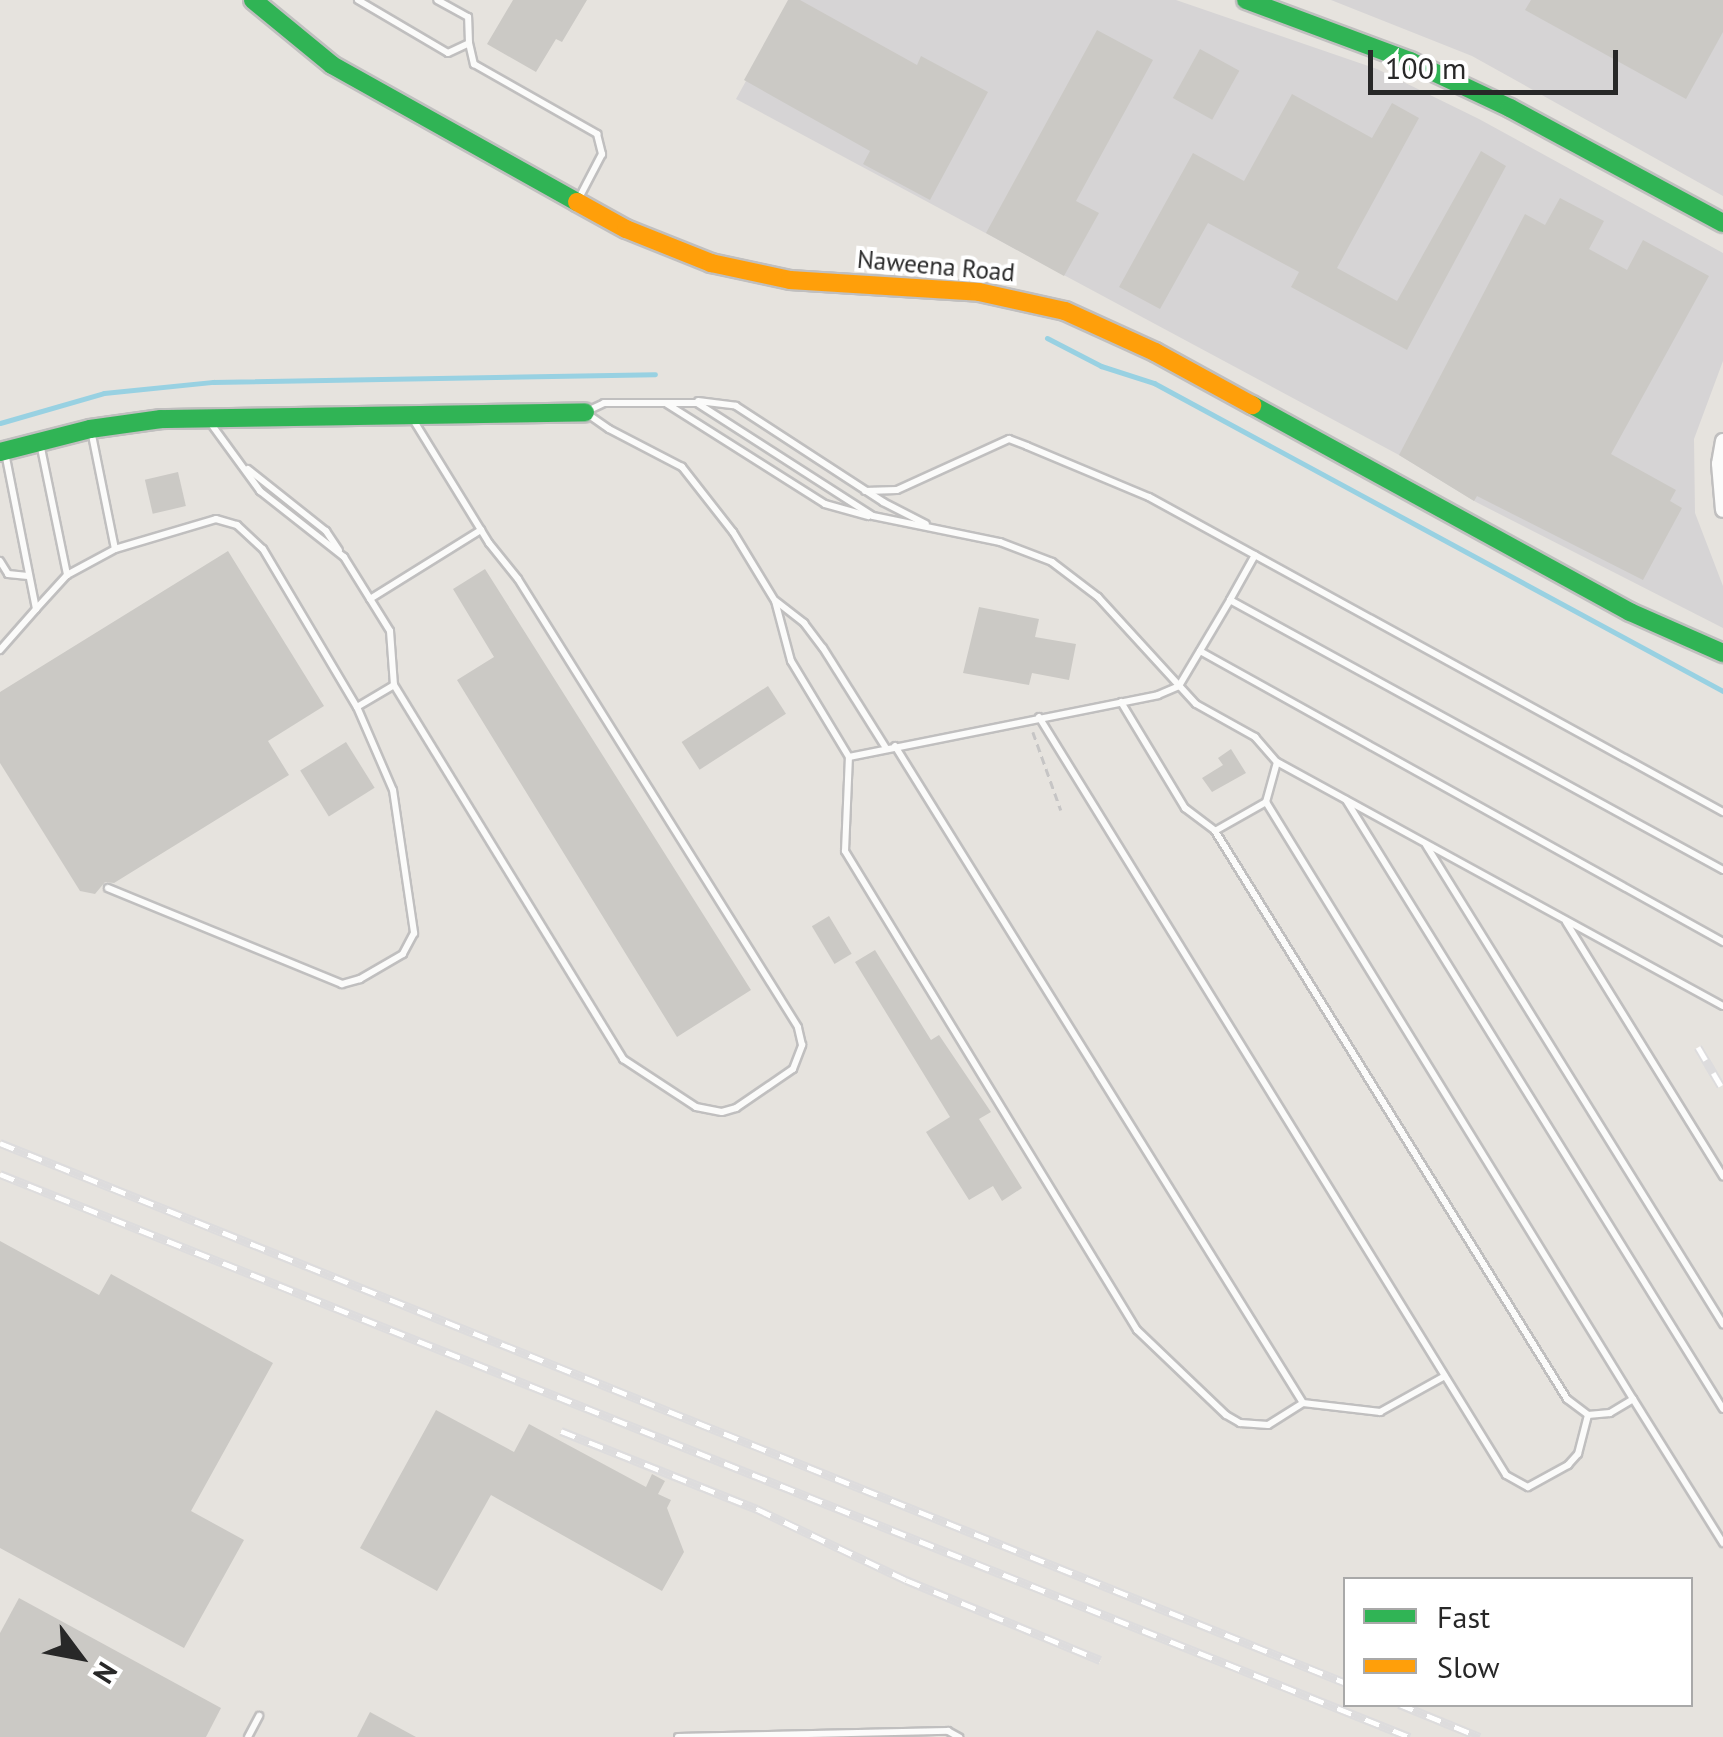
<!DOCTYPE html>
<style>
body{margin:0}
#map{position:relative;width:1723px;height:1737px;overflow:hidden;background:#e6e3de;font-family:"PT Sans",sans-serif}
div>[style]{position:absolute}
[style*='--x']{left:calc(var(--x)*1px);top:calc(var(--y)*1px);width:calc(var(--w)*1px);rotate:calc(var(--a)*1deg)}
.industrial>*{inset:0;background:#d6d4d5}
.stream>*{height:5px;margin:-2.5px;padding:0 2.5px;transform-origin:2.5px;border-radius:2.5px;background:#98d1e2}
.building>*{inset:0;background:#cbc9c5;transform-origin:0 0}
.path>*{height:2.5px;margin-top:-1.25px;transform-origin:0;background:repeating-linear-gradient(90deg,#c6c5c5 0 8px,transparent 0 13px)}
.roads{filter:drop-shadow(2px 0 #c0bfbf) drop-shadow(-2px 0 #c0bfbf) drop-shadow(0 2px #c0bfbf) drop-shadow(0 -2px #c0bfbf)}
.lane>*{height:6px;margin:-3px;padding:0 3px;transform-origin:3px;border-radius:3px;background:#fbfbfa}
.street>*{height:14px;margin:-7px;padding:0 7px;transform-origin:7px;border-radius:7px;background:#fbfbfa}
.fast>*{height:18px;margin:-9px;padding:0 9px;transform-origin:9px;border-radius:9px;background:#30b455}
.slow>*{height:18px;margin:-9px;padding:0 9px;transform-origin:9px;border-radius:9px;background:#ff9f0a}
.rail>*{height:9px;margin-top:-4.5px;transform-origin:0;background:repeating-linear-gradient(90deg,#fff 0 15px,#dddcdd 0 30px);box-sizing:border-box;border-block:2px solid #dddcdd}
span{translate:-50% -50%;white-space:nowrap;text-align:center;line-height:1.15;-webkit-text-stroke:8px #fff;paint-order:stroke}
.street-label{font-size:25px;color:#282828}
.legend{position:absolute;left:1343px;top:1577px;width:350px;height:130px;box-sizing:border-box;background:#fff;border:2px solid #a9a9a9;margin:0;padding:12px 18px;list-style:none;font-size:30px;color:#282828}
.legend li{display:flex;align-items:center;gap:20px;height:50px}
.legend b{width:50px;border:2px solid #a9a9a9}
.north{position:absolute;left:30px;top:1607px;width:100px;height:100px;-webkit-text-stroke:8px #fff;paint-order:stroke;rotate:122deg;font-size:28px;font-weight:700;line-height:40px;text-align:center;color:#282828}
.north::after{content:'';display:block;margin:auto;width:35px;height:45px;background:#282828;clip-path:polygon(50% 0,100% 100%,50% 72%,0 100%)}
.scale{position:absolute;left:1368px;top:50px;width:250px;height:45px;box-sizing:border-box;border:5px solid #282828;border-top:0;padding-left:12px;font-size:30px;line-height:35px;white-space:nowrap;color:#282828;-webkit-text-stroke:8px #fff;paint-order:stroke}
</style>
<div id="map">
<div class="industrial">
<i style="clip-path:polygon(791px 0,1176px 0,1377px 69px,1479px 119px,1723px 253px,1723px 361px,1694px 439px,1695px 513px,1723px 586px,1723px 628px,1476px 502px,1399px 455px,736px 99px)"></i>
<i style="clip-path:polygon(1331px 0,1723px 0,1723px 196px,1472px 56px)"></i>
</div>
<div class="stream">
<i style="--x:1047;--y:338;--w:61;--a:27.4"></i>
<i style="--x:1101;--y:366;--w:56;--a:17.8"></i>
<i style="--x:1154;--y:383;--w:647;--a:28.43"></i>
<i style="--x:0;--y:423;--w:108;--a:-16.1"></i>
<i style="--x:104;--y:393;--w:110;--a:-5.8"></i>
<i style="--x:213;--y:382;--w:442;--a:-1"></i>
</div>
<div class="building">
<i style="clip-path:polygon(513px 0,587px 0,562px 42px,556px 39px,536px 72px,487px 44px)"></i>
<i style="clip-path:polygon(788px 0,800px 0,917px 65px,921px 56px,988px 92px,930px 200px,863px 164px,870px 151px,744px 80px)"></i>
<i style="clip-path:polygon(1531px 0,1723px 0,1723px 32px,1686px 99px,1525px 10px)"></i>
<i style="clip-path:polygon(1097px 30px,1153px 60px,1076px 201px,1099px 213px,1064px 276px,986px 233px)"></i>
<i style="left:1200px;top:49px;width:45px;height:56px;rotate:29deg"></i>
<i style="clip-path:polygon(1292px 94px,1372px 138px,1392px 103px,1419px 118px,1337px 268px,1397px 301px,1481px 151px,1506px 166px,1407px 350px,1291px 287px,1299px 272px,1208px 223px,1160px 309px,1119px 287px,1193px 153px,1244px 181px)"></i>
<i style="clip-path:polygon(1560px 198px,1604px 221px,1589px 249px,1627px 270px,1643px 240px,1709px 276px,1611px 454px,1676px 490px,1670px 501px,1682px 508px,1643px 580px,1477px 496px,1474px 501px,1399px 455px,1525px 214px,1545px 225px)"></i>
<i style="left:178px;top:472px;width:35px;height:34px;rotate:77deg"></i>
<i style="clip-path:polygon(228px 551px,324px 706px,268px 741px,289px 775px,114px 883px,105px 882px,95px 894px,80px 891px,0 763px,0 692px)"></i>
<i style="clip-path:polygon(485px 569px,751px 990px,677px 1037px,457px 680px,494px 657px,453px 589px)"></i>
<i style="clip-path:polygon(979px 607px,1039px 619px,1035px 637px,1076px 644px,1069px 680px,1032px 673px,1029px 685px,963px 673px)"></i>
<i style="left:768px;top:686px;width:33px;height:103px;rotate:57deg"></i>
<i style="left:346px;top:742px;width:54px;height:54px;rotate:58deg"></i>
<i style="clip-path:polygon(1231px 749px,1246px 773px,1212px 792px,1202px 778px,1223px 765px,1218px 758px)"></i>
<i style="left:829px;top:916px;width:44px;height:20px;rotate:59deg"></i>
<i style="clip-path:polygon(875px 950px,931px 1040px,939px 1035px,991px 1112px,979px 1119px,1022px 1188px,1002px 1201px,993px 1186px,969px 1200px,926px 1132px,950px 1117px,855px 962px)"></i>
<i style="clip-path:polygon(0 1241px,99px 1295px,111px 1274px,273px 1363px,191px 1511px,244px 1540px,184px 1648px,0 1548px)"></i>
<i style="clip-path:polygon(436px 1410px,514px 1452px,529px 1424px,646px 1487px,652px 1474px,665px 1481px,658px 1494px,671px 1500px,667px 1508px,684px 1552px,662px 1591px,491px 1495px,437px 1591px,360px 1548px)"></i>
<i style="clip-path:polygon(19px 1598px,221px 1708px,206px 1737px,0 1737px,0 1633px)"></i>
<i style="clip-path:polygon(370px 1712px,416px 1737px,357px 1737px)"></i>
</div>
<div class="path">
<i style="--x:1033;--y:732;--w:83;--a:70.3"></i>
</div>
<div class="roads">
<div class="lane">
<i style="--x:358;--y:0;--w:104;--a:30.5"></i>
<i style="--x:448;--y:53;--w:23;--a:-25"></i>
<i style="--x:469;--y:43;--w:26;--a:-92"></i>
<i style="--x:468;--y:17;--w:35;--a:-151"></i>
<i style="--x:469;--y:43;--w:22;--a:77"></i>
<i style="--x:474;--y:64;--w:142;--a:29.6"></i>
<i style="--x:597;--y:134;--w:21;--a:76"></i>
<i style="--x:602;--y:154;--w:50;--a:117.6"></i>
<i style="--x:698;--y:401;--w:38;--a:7"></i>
<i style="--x:736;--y:406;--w:176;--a:33.1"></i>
<i style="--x:883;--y:502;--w:48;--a:27.1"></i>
<i style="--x:667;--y:404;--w:187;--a:32.3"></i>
<i style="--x:825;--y:504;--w:45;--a:15.6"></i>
<i style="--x:209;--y:421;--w:87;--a:53.9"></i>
<i style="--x:260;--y:491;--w:107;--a:38.2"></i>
<i style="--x:344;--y:557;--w:87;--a:58.1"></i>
<i style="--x:390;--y:631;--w:54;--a:85.8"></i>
<i style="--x:394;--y:685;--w:439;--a:58.5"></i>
<i style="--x:623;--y:1059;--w:87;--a:33.3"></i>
<i style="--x:696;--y:1107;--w:26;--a:11"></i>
<i style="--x:722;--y:1112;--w:15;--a:-16"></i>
<i style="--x:736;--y:1108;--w:69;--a:-34.4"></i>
<i style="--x:793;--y:1069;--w:26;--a:-69"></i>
<i style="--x:802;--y:1045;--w:18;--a:-103"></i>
<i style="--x:798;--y:1027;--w:528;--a:-122.01"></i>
<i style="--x:518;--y:579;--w:46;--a:-128.9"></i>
<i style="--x:489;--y:543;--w:147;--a:-121.6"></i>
<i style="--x:91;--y:430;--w:121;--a:78.6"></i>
<i style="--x:115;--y:549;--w:105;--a:-16.5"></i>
<i style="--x:216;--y:519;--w:22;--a:16"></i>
<i style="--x:237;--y:525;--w:35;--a:43"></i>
<i style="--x:263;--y:549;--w:184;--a:59.3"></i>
<i style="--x:357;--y:707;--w:90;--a:66.6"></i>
<i style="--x:393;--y:790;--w:145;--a:81.6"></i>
<i style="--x:414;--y:933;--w:24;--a:118"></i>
<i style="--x:403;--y:954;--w:50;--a:149.8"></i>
<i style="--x:360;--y:979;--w:19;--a:164"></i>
<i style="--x:342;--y:984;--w:253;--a:-157.7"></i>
<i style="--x:40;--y:443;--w:135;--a:78.4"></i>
<i style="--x:248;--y:469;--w:100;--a:38.5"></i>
<i style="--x:326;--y:531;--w:23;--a:56"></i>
<i style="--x:865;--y:491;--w:32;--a:-2"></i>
<i style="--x:897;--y:490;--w:123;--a:-24.5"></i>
<i style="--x:1009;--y:439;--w:19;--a:21"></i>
<i style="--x:1027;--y:446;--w:132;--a:22.7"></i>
<i style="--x:1149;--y:497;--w:655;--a:28.76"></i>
<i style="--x:1255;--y:555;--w:51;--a:119.1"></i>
<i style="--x:1230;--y:600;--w:562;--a:28.71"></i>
<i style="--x:0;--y:561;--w:15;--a:58"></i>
<i style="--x:8;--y:574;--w:20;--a:6"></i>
<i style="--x:370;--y:599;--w:131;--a:-31.9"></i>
<i style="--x:776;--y:601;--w:36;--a:38"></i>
<i style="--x:804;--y:623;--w:31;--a:53"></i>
<i style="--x:823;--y:648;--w:118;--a:57.8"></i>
<i style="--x:36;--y:609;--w:46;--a:-47.6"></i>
<i style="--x:67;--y:575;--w:55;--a:-28.4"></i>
<i style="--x:0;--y:650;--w:55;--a:-48.7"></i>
<i style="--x:36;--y:609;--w:160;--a:-101.2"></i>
<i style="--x:1200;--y:651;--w:599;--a:29.09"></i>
<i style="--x:1121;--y:702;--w:124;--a:58.9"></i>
<i style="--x:1185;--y:808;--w:38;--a:37"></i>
<i style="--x:1215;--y:831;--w:668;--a:58.21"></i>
<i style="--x:1567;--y:1399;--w:26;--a:37"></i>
<i style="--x:1588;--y:1415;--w:22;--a:-5"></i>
<i style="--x:1610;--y:1413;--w:27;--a:-31"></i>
<i style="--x:1633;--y:1399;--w:701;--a:-121.58"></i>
<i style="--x:1266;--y:802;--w:41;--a:-74.6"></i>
<i style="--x:357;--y:707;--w:43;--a:-30.7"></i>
<i style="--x:1039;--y:717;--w:890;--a:58.36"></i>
<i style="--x:1506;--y:1475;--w:25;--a:29"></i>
<i style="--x:1528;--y:1487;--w:46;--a:-28.8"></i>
<i style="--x:1568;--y:1465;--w:15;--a:-48"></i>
<i style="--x:1578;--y:1454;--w:40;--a:-75.6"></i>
<i style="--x:895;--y:746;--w:773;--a:58.16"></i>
<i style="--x:1303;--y:1403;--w:41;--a:147.8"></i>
<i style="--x:1268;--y:1425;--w:28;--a:-176"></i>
<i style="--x:1240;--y:1423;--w:16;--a:-150"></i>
<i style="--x:1226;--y:1415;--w:123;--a:-136.3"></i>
<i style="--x:1137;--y:1330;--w:561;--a:-121.37"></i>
<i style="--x:845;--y:851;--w:94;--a:-87.6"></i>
<i style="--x:849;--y:757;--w:112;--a:-121.1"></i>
<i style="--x:791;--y:661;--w:62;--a:-104.9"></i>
<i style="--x:775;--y:601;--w:81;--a:-121.3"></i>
<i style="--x:733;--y:532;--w:83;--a:-128.1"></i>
<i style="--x:682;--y:467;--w:82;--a:-152.5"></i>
<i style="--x:609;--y:429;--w:29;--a:-145"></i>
<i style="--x:585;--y:412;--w:21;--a:-25"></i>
<i style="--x:604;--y:403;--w:93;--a:0"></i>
<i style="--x:697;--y:403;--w:209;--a:32.7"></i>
<i style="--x:873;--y:516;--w:130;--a:11.6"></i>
<i style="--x:1000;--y:542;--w:56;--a:21"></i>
<i style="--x:1052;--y:562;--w:58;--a:37.3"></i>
<i style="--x:1098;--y:597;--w:145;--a:47.5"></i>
<i style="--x:1196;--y:704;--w:68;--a:29.2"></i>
<i style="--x:1255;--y:737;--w:33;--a:49"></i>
<i style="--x:1277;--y:762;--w:508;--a:28.68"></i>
<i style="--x:849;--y:757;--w:315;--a:-11.3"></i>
<i style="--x:1158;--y:695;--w:23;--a:-23"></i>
<i style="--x:1179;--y:686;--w:100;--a:-59.3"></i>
<i style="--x:1346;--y:800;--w:716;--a:58.24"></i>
<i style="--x:1215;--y:831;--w:59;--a:-29.6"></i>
<i style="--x:1426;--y:845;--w:564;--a:58.2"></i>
<i style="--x:1566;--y:922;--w:299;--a:58.3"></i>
<i style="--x:1633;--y:1399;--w:170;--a:58"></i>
<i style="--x:1303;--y:1403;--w:78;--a:6.7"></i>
<i style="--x:1380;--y:1412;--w:74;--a:-29"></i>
<i style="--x:248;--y:1737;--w:24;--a:-62"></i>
<i style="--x:678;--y:1737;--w:270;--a:-1.3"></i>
<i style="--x:948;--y:1731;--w:13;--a:29"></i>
</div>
<div class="street">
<i style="--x:1723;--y:441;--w:23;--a:100"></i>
<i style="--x:1719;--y:464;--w:46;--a:85"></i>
</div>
<div class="fast">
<i style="--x:253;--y:0;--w:102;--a:39.4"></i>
<i style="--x:332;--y:65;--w:281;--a:29.2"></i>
<i style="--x:1246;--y:0;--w:175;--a:20.4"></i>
<i style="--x:1410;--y:61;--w:110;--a:25.2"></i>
<i style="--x:1510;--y:108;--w:242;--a:28.4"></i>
<i style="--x:1252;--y:405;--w:431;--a:28.7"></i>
<i style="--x:1630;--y:612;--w:102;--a:23.8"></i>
<i style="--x:0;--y:452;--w:93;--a:-14.3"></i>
<i style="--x:90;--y:429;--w:72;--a:-8"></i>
<i style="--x:161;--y:419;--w:424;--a:-0.9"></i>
</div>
<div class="slow">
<i style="--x:577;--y:202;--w:56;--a:28.9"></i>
<i style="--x:626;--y:229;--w:92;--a:21.8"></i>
<i style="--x:711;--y:263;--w:81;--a:12.1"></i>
<i style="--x:790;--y:280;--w:189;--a:3.6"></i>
<i style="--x:979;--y:292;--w:88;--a:12.5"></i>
<i style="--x:1065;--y:311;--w:99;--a:24.5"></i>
<i style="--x:1155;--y:352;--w:111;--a:28.7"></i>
</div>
</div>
<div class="rail">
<i style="--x:1698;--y:1047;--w:45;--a:59.5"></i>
<i style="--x:0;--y:1143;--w:1450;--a:21.86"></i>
<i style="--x:0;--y:1174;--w:1518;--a:21.77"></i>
<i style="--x:561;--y:1431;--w:211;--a:21.7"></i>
<i style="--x:757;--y:1509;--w:165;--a:25.5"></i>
<i style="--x:906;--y:1580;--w:210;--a:22.4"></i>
<i style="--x:1399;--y:1704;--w:87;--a:22.2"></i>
</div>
<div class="street-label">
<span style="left:936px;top:266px;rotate:5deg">Naweena Road</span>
</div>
<ul class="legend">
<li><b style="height:12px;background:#30b455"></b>Fast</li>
<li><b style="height:12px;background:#ff9f0a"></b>Slow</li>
</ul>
<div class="north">N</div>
<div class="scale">100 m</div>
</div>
